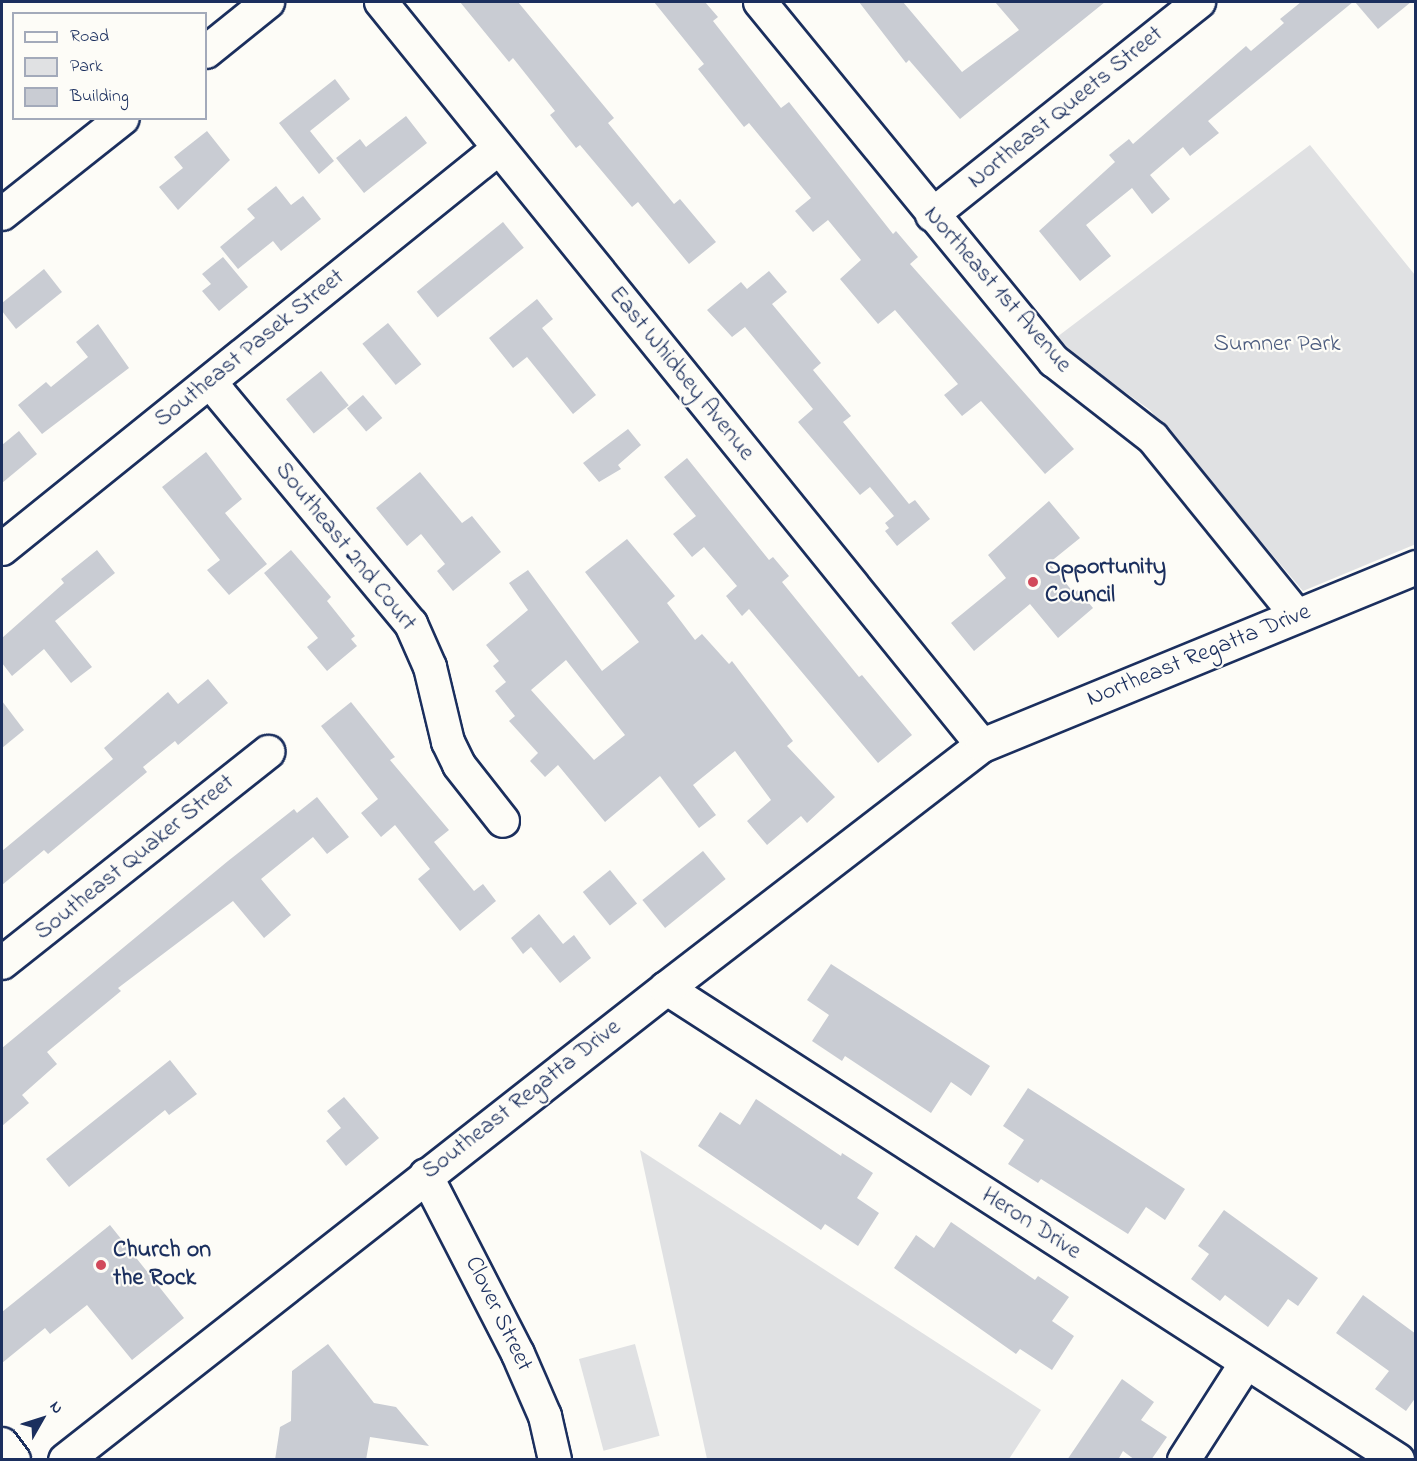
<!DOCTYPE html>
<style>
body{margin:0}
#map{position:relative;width:1417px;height:1461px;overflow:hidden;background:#fdfcf7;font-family:"Indie Flower",sans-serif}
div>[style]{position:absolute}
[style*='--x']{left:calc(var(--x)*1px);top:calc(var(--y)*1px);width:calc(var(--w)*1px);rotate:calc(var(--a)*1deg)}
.green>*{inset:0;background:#e0e1e3;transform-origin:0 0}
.building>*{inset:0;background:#c9ccd3;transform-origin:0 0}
.roads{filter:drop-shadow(2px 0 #1b2f5e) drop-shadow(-2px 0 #1b2f5e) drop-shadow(0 2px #1b2f5e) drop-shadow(0 -2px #1b2f5e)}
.minor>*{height:32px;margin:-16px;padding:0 16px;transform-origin:16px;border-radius:16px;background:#fdfcf7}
.major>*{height:33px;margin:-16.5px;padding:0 16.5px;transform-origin:16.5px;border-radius:16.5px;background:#fdfcf7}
.dots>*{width:16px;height:16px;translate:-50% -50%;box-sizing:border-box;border:3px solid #fdfcf7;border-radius:50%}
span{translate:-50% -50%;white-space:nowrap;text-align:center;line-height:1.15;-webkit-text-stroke:4.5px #fdfcf7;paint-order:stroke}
.street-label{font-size:24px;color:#1b2f5e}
.park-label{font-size:24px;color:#4c5c7f}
.poi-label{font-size:24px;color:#1b2f5e;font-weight:700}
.left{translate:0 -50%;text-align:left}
.frame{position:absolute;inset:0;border:3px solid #1b2f5e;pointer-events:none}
.legend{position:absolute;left:12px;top:12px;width:195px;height:108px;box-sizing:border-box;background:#fdfcf7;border:2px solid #a3aaba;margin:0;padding:8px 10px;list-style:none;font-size:18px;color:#1b2f5e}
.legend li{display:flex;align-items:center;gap:12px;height:30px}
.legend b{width:30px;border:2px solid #a3aaba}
.north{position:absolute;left:12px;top:1389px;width:60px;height:60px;-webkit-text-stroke:4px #fdfcf7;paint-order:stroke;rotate:51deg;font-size:16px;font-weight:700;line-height:24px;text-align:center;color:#1b2f5e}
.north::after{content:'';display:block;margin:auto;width:21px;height:27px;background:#1b2f5e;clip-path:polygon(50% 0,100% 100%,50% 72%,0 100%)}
</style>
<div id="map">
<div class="green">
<i style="clip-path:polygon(1310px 145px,1415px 275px,1416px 544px,1303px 591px,1150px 410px,1083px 362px,1057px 337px)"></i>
<i style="clip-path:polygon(640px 1150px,1041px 1410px,1009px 1459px,707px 1459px)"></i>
<i style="left:635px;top:1344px;width:95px;height:58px;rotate:75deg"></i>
</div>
<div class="building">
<i style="clip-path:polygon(460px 2px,518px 2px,614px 118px,608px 123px,674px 204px,680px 199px,716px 242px,689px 264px,638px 202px,632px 207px,580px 145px,576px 148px,550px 115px,555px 111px,513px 58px,509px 62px)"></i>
<i style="clip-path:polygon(654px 2px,705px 2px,718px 17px,713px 21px,781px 108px,789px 102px,893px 234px,896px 231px,918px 257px,910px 264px,1074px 449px,1045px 474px,981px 401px,962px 416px,944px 395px,958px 384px,895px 310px,878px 324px,840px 279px,861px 260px,828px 220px,813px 232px,795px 211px,811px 198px,749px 123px,744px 127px,698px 69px,704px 64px)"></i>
<i style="clip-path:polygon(859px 2px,903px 2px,962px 72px,1019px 30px,995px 2px,1105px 2px,960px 119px,909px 60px,906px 63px)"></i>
<i style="clip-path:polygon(1301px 2px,1353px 2px,1208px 121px,1219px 133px,1190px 156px,1183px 147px,1150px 175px,1170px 199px,1152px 214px,1132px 188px,1086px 225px,1111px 256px,1080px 281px,1039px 231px,1115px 162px,1109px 155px,1129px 139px,1133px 144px,1246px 46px,1251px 51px,1284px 23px,1280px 19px)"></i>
<i style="clip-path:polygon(1355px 2px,1411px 2px,1378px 29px)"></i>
<i style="clip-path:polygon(335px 79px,350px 99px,310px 131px,334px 161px,319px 174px,279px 123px)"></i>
<i style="clip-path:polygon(406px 116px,427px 143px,364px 193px,336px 158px,360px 139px,366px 147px)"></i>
<i style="clip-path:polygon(207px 131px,230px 160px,178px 210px,159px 187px,183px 168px,174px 157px)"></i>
<i style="clip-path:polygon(276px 186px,291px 205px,303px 196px,321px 219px,281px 251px,273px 241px,238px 269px,220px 247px,255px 218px,247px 209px)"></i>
<i style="left:503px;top:222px;width:33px;height:111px;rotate:51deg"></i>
<i style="clip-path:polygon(223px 257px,248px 287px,219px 311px,202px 291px,211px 284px,202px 274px)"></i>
<i style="clip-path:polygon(44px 269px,62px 292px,16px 329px,2px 311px,2px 303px)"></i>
<i style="clip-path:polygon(769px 271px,787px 292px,772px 304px,821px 363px,813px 370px,851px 416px,843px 422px,909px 504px,915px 500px,930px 519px,897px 546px,885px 531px,889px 528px,885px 523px,894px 516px,870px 487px,860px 495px,798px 422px,813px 409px,745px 327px,732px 337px,707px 310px,741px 282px,747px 289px)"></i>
<i style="clip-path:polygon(537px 299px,553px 319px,542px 328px,596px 395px,573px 414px,527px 357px,513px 368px,489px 338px)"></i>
<i style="left:388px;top:323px;width:53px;height:33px;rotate:51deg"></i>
<i style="clip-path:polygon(98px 324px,129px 368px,42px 434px,18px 405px,46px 382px,51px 387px,88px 357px,76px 342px)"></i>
<i style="left:321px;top:371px;width:44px;height:45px;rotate:51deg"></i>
<i style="left:363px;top:395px;width:30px;height:21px;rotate:50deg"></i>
<i style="clip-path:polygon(628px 429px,641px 445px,618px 465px,621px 469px,599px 482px,583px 463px)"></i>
<i style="clip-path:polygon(19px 431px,37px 454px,2px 483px,2px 445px)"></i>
<i style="clip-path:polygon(206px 452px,242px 499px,225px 513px,267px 564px,229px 595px,207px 570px,220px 560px,162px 487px)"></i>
<i style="clip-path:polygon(687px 458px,769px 560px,773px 557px,789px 576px,782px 582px,859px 677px,862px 675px,912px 735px,878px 763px,749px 609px,742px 616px,726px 596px,737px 586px,704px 547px,692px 557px,673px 534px,696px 516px,664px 477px)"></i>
<i style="clip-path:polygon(420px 472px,462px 523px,472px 516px,501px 552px,453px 591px,437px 571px,445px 564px,421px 534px,407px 546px,376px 508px)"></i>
<i style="clip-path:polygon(1049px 501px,1080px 538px,1049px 563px,1074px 593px,1078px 590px,1093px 608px,1058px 638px,1030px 604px,974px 651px,951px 623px,1006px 578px,988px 555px)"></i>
<i style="clip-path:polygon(evenodd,627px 539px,675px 596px,667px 603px,695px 640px,702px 634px,729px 664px,732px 661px,793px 741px,787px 746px,835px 797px,807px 823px,801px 816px,767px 845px,747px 821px,771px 800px,735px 751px,693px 785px,716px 815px,699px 828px,660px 776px,605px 822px,558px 765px,545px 777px,530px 761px,538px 753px,509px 721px,515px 716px,495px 691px,506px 682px,493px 666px,499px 661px,486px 645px,528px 610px,509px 583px,528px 570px,602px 671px,639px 642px,585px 572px,627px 539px,566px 660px,625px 735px,594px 760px,531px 690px,566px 660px)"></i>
<i style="clip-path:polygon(97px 550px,115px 573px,55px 621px,92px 667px,71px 683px,44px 649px,12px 676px,2px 663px,2px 638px,64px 583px,61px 579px)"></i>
<i style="clip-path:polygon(291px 550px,331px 597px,327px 601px,355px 636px,351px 639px,357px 646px,327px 671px,307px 647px,318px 638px,264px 573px)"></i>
<i style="clip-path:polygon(208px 679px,228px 703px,178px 745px,175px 741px,143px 767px,147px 772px,48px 854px,44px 850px,2px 885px,2px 851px,113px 759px,104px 748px,168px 692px,178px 704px)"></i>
<i style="clip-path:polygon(2px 701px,24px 730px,2px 748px)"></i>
<i style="clip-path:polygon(351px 702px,395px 757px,390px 760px,449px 830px,434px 842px,474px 891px,483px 884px,496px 901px,460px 931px,418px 879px,430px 869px,395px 825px,381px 837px,361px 813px,378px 799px,321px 726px)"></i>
<i style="clip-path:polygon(317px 797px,349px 837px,327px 854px,313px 837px,261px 879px,291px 915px,264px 938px,233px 901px,118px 988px,121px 991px,47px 1052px,57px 1064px,22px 1095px,29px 1103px,2px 1126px,2px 1048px,228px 861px,294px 809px,297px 813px)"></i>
<i style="left:703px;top:851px;width:36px;height:78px;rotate:51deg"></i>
<i style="left:610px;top:870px;width:43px;height:35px;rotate:51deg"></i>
<i style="clip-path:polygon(539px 914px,563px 944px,574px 935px,591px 958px,560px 983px,531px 947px,523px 954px,511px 938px)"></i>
<i style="clip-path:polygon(831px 964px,990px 1066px,971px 1096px,951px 1082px,931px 1113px,845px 1056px,842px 1061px,812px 1041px,829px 1015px,807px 1000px)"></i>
<i style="clip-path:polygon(170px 1060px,197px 1094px,169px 1115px,165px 1110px,69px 1187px,46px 1159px)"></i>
<i style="clip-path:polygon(1028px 1088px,1185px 1189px,1165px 1220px,1146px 1207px,1128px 1234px,1041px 1179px,1038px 1183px,1008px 1164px,1024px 1140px,1003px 1126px)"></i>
<i style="clip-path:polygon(344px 1097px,379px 1138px,346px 1166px,326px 1141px,341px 1128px,327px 1111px)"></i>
<i style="clip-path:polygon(756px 1099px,841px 1156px,842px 1153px,873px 1173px,857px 1198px,879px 1213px,858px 1246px,825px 1224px,821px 1230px,698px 1146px,720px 1112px,740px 1125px)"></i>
<i style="clip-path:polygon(1224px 1210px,1318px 1278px,1298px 1306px,1288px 1299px,1268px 1327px,1225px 1295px,1220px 1301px,1191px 1279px,1209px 1254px,1198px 1246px)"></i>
<i style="clip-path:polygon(951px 1222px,1035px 1280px,1038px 1276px,1069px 1297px,1052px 1321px,1074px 1336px,1052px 1370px,1020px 1349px,1016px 1354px,894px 1268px,916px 1235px,934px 1248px)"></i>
<i style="clip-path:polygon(110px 1225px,184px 1318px,132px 1360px,87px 1305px,50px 1334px,45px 1328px,2px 1363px,2px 1312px)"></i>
<i style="clip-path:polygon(1363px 1295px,1416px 1334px,1416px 1397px,1406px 1411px,1375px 1389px,1389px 1371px,1336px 1333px)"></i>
<i style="clip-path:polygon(328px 1344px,374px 1403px,396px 1407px,429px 1446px,370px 1437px,366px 1460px,275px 1460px,280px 1427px,291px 1421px,292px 1371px)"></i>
<i style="clip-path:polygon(1122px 1379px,1154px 1402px,1141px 1420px,1167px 1437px,1151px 1460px,1135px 1460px,1123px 1451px,1118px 1460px,1067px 1460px)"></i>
</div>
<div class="roads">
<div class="minor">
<i style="--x:381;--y:2;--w:956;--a:51.03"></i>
<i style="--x:760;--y:2;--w:464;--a:50.7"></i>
<i style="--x:1054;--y:361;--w:125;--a:37.9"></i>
<i style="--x:1153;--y:438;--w:229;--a:51"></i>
<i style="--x:206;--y:52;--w:80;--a:-38.9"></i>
<i style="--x:2;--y:214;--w:154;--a:-38.4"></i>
<i style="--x:932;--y:215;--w:342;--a:-38.6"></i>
<i style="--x:210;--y:382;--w:315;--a:50.3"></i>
<i style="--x:411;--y:624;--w:47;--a:66.2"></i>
<i style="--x:430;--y:667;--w:77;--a:76.5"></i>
<i style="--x:448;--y:742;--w:25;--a:64"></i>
<i style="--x:459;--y:765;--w:71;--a:51.8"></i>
<i style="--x:2;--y:549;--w:637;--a:-38.88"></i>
<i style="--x:2;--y:963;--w:340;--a:-38.4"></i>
<i style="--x:666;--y:988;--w:871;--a:32.81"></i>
<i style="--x:426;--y:1175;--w:201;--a:62.8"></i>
<i style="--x:518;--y:1354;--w:68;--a:66.5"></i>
<i style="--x:545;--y:1416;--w:45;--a:77.2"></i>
<i style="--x:2;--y:1444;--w:20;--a:53"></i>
<i style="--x:1184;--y:1460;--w:115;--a:-57.4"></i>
</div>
<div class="major">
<i style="--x:65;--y:1460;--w:764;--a:-38.14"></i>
<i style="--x:666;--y:988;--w:399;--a:-37.6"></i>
<i style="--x:982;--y:745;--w:469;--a:-22.3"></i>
</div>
</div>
<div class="dots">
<i style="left:1033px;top:582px;background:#d1495b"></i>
<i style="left:101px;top:1265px;background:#d1495b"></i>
</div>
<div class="street-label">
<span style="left:1066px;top:108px;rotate:-39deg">Northeast Queets Street</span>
<span style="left:997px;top:290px;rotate:49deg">Northeast 1st Avenue</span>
<span style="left:250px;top:349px;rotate:-39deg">Southeast Pasek Street</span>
<span style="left:681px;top:374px;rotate:51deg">East Whidbey Avenue</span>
<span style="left:345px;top:547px;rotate:51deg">Southeast 2nd Court</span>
<span style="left:1199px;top:656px;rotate:-22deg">Northeast Regatta Drive</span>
<span style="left:135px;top:858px;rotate:-39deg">Southeast Quaker Street</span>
<span style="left:522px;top:1100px;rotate:-38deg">Southeast Regatta Drive</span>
<span style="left:1031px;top:1224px;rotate:33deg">Heron Drive</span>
<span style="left:498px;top:1314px;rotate:64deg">Clover Street</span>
</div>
<div class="park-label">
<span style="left:1277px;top:345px">Sumner Park</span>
</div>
<div class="poi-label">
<span class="left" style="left:1045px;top:582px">Opportunity<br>Council</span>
<span class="left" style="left:113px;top:1265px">Church on<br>the Rock</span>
</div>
<div class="frame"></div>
<ul class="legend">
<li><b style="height:8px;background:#fdfcf7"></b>Road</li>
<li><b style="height:16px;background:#e0e1e3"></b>Park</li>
<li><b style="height:16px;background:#c9ccd3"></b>Building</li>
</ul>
<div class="north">N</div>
</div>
